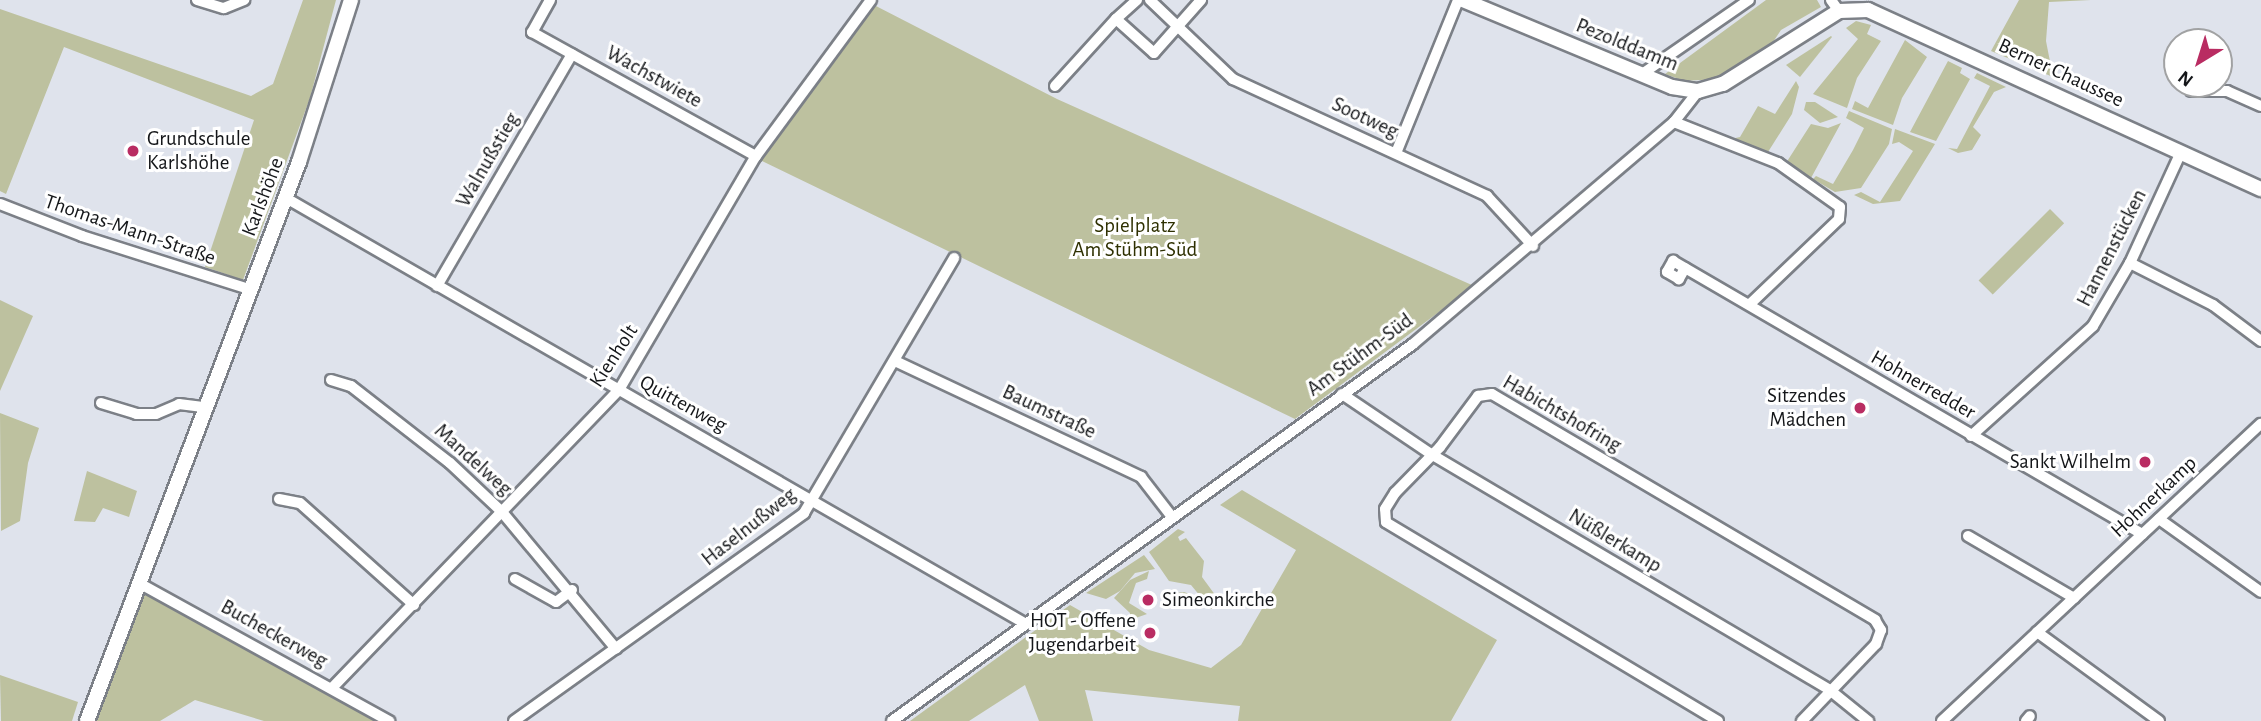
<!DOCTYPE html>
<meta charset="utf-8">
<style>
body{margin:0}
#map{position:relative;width:2261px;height:721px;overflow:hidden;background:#dfe3ec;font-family:"Alegreya Sans",sans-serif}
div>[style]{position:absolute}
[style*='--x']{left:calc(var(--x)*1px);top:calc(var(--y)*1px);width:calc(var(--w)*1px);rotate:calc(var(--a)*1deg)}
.green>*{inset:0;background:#bdc19f;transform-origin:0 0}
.roads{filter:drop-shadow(2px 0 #7c8087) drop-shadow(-2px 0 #7c8087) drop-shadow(0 2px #7c8087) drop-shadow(0 -2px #7c8087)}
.street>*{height:10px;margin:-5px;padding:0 5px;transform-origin:5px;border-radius:5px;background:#fff}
.secondary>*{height:14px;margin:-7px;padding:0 7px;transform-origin:7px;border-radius:7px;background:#fff}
.dots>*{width:19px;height:19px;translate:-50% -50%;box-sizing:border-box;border:4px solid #fff;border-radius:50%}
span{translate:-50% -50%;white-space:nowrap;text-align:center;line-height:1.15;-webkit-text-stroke:6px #fff;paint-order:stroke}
.street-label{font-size:21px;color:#141619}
.poi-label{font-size:21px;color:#141619}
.left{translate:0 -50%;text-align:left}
.right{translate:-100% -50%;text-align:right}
.park-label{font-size:21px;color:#2e3001}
.north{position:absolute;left:2163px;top:28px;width:70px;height:70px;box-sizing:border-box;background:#fff;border:2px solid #a1a2a3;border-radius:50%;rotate:218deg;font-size:19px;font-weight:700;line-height:28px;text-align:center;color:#141619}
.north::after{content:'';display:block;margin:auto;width:24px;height:32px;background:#b92c62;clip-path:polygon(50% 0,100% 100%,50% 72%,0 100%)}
</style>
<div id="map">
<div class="green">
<i style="clip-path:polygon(303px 0,336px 0,310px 98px,243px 280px,205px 267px,254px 120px,64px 47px,6px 194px,0 191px,0 9px,251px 96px,273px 84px)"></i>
<i style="clip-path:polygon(1766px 0,1817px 0,1821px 7px,1781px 30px,1767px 51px,1717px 79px,1684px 81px,1665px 74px)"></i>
<i style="clip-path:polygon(2019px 0,2091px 0,2049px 2px,2046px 41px,2053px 77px,1991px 51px)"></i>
<i style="clip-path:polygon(874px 5px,1057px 99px,1474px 286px,1295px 419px,760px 160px)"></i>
<i style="clip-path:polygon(1856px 21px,1871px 25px,1867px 34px,1881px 41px,1857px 78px,1847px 108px,1813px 94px,1858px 39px,1846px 28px)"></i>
<i style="clip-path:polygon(1832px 37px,1800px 77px,1786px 65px,1831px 36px)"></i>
<i style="clip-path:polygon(1905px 40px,1927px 57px,1902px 98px,1893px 125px,1852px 109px,1855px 101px,1868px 108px)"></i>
<i style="clip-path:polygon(1948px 61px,1962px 68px,1960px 73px,1970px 79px,1936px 141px,1910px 132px)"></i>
<i style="clip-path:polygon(1977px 73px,2006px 87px,1994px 92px,1973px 127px,1981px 135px,1972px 150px,1958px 153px,1948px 148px,1957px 149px,1990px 86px,1974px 78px)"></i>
<i style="clip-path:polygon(1796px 81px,1799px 87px,1792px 114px,1768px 152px,1731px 139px,1740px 137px,1758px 106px,1775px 114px)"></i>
<i style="clip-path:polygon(1806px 102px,1815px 102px,1838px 117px,1820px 123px,1804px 110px)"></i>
<i style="clip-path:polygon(1849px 111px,1892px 129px,1889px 144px,1861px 188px,1835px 192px,1813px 179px,1816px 176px,1833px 184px,1853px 150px,1864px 128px,1846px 118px)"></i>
<i style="clip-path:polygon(1841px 123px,1811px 178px,1786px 163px,1811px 124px,1828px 128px)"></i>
<i style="clip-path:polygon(1895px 129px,1935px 144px,1900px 201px,1873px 204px,1854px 195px,1861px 192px,1880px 202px,1913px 151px,1899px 142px,1892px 144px)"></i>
<i style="left:2050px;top:209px;width:20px;height:101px;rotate:45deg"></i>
<i style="clip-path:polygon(0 300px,33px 316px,0 391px)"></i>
<i style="clip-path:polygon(0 413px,39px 428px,28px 463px,20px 521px,1px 531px)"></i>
<i style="clip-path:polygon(87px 471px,137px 491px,129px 517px,103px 508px,95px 522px,74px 521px)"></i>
<i style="clip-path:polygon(1242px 490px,1497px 640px,1451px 721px,1238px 721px,1240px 706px,1085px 690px,1093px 721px,1039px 721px,1025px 685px,969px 721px,910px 721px,1070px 605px,1149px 650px,1211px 668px,1241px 645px,1296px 550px,1220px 505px)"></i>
<i style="clip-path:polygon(1178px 529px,1185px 532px,1178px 537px,1180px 541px,1186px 538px,1204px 561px,1202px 577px,1221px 603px,1211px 609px,1191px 585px,1169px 581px,1149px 552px)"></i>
<i style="clip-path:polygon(1144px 555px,1155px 569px,1135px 573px,1120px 591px,1106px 599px,1086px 593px)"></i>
<i style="clip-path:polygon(1149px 571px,1147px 579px,1136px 583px,1129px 603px,1147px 614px,1130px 620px,1130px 613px,1114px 598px,1130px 580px)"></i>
<i style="clip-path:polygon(144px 589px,378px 721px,264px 721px,195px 700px,160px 721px,95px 721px)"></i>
<i style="clip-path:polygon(1184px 592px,1192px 595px,1203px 607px,1175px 608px,1176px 593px)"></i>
<i style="clip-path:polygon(0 675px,78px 702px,72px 721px,1px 721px)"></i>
</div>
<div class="roads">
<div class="street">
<i style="--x:197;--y:0;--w:28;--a:17"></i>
<i style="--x:224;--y:8;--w:22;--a:-22"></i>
<i style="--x:550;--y:0;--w:37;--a:119"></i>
<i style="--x:532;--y:32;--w:256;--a:29"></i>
<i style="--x:1137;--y:0;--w:28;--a:138"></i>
<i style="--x:1116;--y:19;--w:51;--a:41.8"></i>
<i style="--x:1154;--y:53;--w:71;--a:-48.4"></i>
<i style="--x:1150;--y:0;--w:115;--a:43.6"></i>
<i style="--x:1233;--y:79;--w:280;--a:24.7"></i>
<i style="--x:1487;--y:196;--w:68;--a:47.4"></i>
<i style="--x:1831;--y:0;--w:14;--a:54"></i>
<i style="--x:1642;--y:74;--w:130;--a:-34.7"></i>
<i style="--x:1055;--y:86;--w:91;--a:-47.7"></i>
<i style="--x:2191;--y:91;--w:36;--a:0"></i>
<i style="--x:2227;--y:91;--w:37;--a:24"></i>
<i style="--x:1674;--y:122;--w:112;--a:21.5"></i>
<i style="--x:1778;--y:163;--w:76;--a:35.4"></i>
<i style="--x:1840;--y:207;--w:12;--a:95"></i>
<i style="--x:1839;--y:219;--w:124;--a:136.3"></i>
<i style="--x:1396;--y:153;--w:165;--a:-67.9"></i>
<i style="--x:286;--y:198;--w:854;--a:29.93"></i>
<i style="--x:0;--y:204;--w:88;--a:21.3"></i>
<i style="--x:82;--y:236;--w:175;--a:17.6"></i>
<i style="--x:2130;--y:263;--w:93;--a:26.8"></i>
<i style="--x:2213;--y:305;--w:60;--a:36.9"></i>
<i style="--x:1685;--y:268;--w:13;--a:119"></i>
<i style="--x:1679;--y:279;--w:14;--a:-150"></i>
<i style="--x:1667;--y:272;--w:13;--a:-61"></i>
<i style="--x:1673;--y:261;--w:543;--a:30.2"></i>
<i style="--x:437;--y:286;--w:268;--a:-59.8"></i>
<i style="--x:895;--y:361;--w:272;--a:25.2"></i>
<i style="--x:1141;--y:477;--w:51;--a:52.2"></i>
<i style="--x:331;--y:380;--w:21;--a:17"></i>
<i style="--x:351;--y:386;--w:125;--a:37.9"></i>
<i style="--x:450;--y:463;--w:71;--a:43.3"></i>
<i style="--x:502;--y:512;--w:178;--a:50.2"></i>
<i style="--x:1342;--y:394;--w:107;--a:34"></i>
<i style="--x:1431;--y:454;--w:465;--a:30.6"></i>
<i style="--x:1831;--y:691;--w:48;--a:39"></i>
<i style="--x:101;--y:403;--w:37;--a:17"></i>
<i style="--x:136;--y:414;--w:20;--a:0"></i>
<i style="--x:156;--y:414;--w:25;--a:-23"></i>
<i style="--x:179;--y:404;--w:26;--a:7"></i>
<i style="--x:1971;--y:436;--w:164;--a:-42"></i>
<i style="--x:2093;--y:326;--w:73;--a:-59.6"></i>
<i style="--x:2130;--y:263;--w:122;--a:-65.3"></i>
<i style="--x:279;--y:499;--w:21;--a:11"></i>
<i style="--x:300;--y:503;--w:153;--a:41.8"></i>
<i style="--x:2159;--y:519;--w:125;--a:35.6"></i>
<i style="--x:1968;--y:536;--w:123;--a:30.3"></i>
<i style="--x:515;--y:579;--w:47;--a:29.3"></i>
<i style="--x:556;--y:602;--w:20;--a:-37"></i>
<i style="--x:139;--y:583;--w:286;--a:28.9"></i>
<i style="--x:2037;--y:632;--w:151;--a:36.1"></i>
<i style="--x:332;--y:688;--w:414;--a:-46.1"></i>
<i style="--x:619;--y:390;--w:271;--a:-59.7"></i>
<i style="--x:756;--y:156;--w:194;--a:-53.6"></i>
<i style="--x:514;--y:721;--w:357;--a:-35.6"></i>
<i style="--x:804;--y:513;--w:296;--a:-59.5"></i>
<i style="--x:892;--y:721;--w:643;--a:-35.89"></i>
<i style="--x:1413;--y:344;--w:343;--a:-40.4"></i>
<i style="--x:1674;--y:122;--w:39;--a:-52"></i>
<i style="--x:1718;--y:721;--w:387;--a:-149.1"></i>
<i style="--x:1386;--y:522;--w:13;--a:-94"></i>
<i style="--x:1385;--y:509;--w:19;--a:-58"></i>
<i style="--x:1395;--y:493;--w:64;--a:-45.6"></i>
<i style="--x:1440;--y:447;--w:64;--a:-53.3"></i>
<i style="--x:1478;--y:396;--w:14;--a:-8"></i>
<i style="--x:1492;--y:394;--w:445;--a:30.5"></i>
<i style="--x:1875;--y:620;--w:12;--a:59"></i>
<i style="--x:1881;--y:630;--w:15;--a:110"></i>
<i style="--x:1876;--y:644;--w:107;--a:133.9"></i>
<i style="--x:1942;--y:721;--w:436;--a:-43"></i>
<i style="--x:2026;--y:721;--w:6;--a:-51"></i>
</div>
<div class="secondary">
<i style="--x:1463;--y:0;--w:226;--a:22.6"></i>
<i style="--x:1672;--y:87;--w:26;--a:9"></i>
<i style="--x:1698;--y:91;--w:26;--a:-16"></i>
<i style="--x:1723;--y:84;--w:137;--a:-32.2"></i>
<i style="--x:1839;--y:11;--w:29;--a:-2"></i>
<i style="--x:1868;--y:10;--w:432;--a:24.5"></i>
<i style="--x:87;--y:721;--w:598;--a:-69.23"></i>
<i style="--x:299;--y:162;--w:170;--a:-72.2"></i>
</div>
</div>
<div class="dots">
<i style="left:133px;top:151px;background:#b92c62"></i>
<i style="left:1860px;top:408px;background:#b92c62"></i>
<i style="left:2145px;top:462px;background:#b92c62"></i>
<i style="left:1148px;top:600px;background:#b92c62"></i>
<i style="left:1150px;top:633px;background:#b92c62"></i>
</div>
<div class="street-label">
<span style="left:1627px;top:45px;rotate:22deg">Pezolddamm</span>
<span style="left:2061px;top:73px;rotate:25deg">Berner Chaussee</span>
<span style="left:654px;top:77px;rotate:29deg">Wachstwiete</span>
<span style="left:1365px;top:118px;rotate:25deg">Sootweg</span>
<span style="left:488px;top:160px;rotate:-60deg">Walnußstieg</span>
<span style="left:263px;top:197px;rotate:-69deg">Karlshöhe</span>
<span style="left:130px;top:230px;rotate:19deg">Thomas-Mann-Straße</span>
<span style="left:2112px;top:248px;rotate:-63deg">Hannenstücken</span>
<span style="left:1360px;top:355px;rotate:-36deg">Am Stühm-Süd</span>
<span style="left:614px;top:356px;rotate:-57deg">Kienholt</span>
<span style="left:1923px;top:385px;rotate:30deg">Hohnerredder</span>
<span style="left:683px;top:404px;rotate:29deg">Quittenweg</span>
<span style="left:1049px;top:412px;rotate:25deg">Baumstraße</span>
<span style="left:1562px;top:414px;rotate:30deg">Habichtshofring</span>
<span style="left:473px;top:460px;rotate:42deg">Mandelweg</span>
<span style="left:2154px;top:497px;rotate:-43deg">Hohnerkamp</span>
<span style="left:749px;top:527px;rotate:-38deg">Haselnußweg</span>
<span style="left:1615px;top:541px;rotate:31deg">Nüßlerkamp</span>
<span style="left:274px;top:634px;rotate:29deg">Bucheckerweg</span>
</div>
<div class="poi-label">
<span class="left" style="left:147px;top:151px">Grundschule<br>Karlshöhe</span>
<span class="right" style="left:1846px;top:408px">Sitzendes<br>Mädchen</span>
<span class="right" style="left:2131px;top:462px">Sankt Wilhelm</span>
<span class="left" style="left:1162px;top:600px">Simeonkirche</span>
<span class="right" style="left:1136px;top:633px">HOT - Offene<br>Jugendarbeit</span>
</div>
<div class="park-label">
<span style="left:1135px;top:238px">Spielplatz<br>Am Stühm-Süd</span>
</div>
<div class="north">N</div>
</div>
